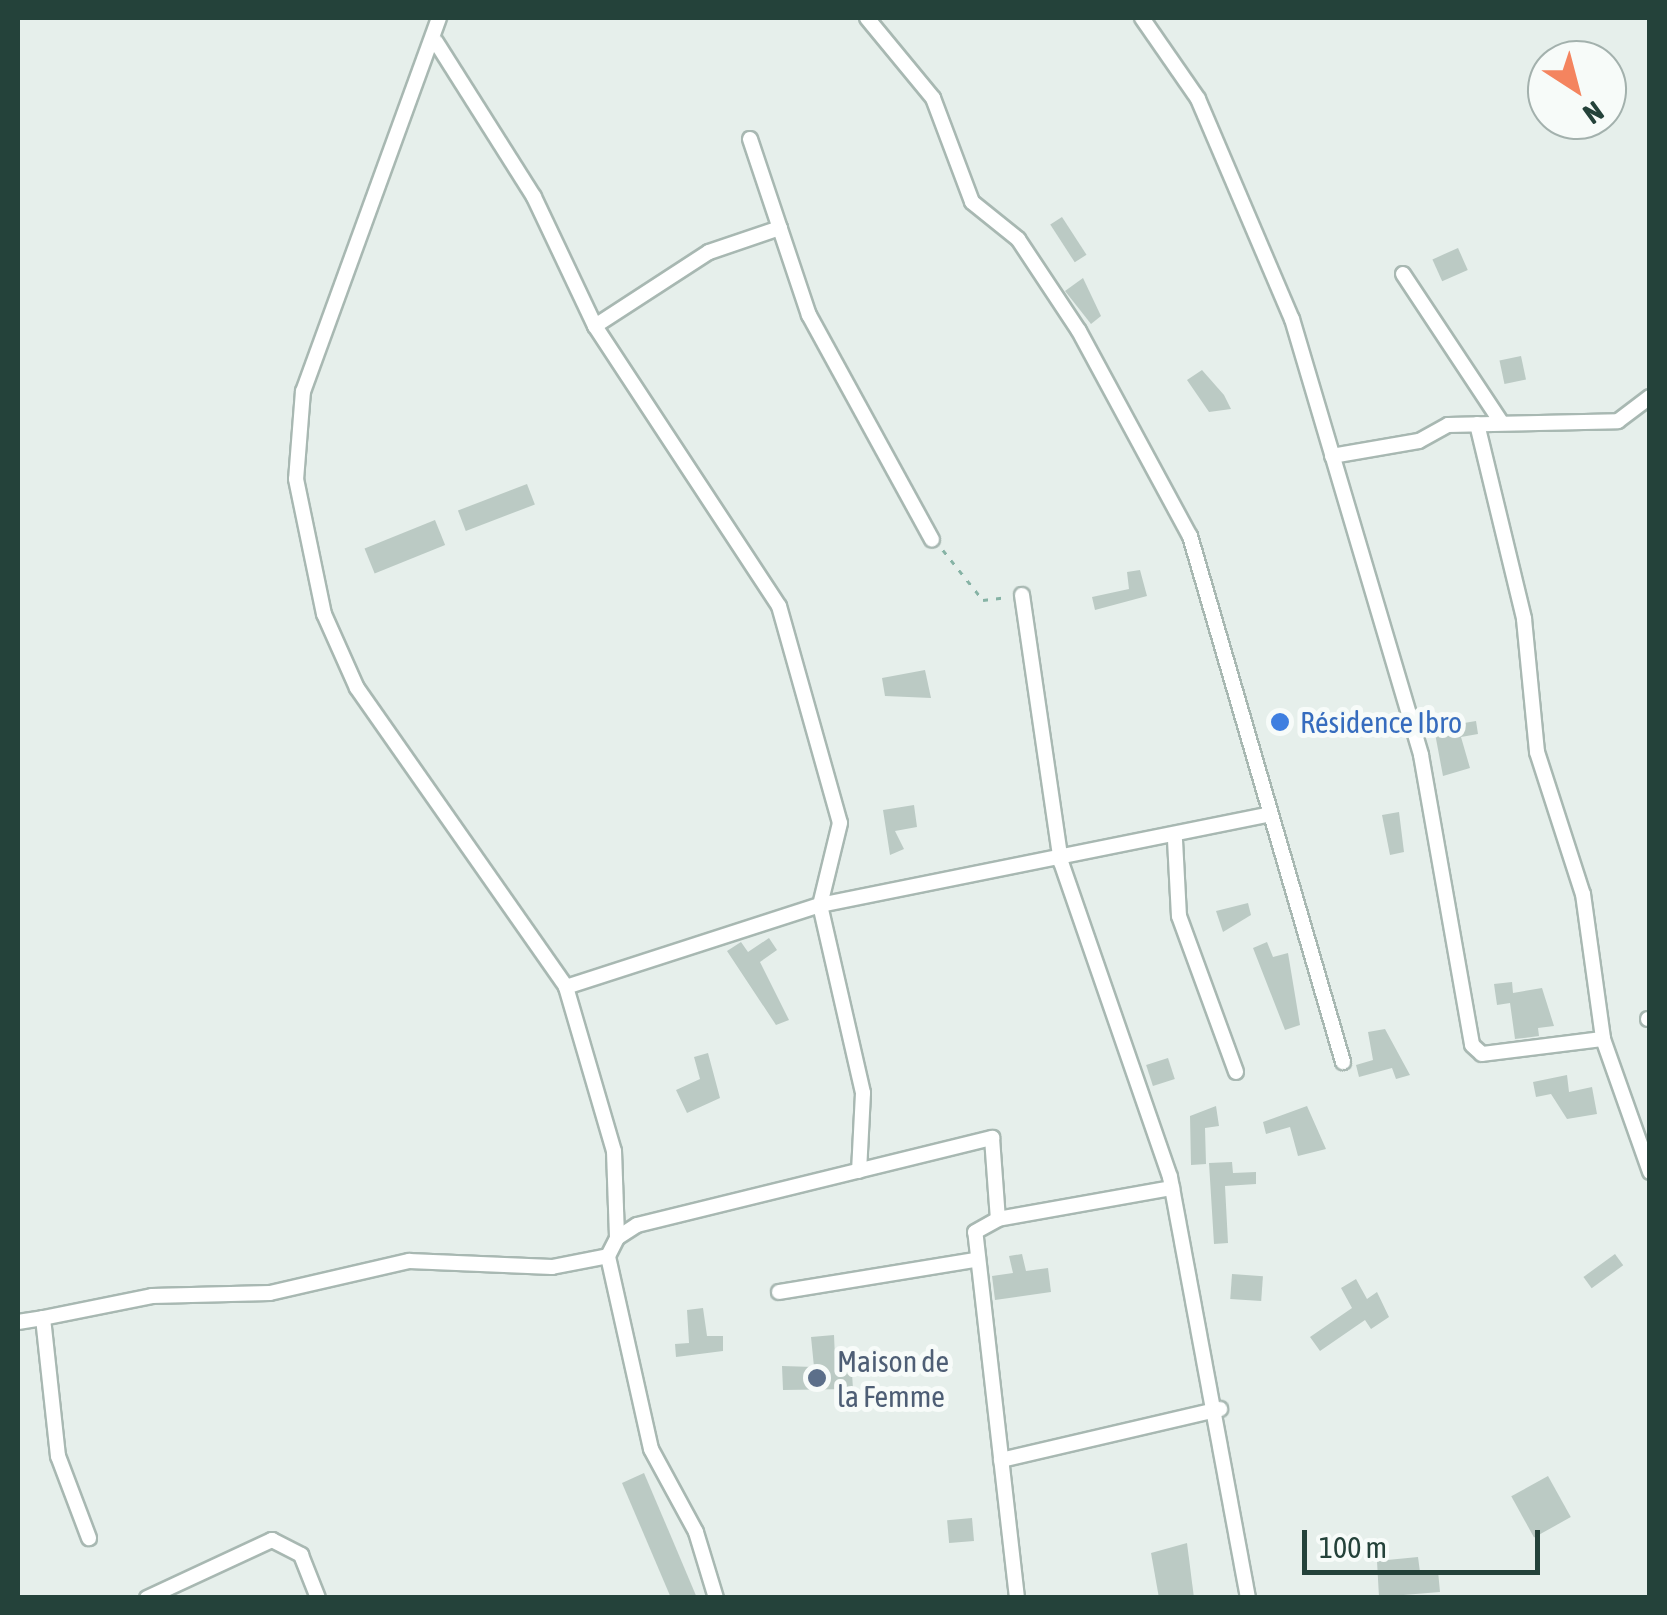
<!DOCTYPE html>
<meta charset="utf-8">
<style>
body{margin:0}
#map{position:relative;width:1667px;height:1615px;overflow:hidden;background:#e6efeb;font-family:"Asap Condensed",sans-serif}
div>[style]{position:absolute}
[style*='--x']{left:calc(var(--x)*1px);top:calc(var(--y)*1px);width:calc(var(--w)*1px);rotate:calc(var(--a)*1deg)}
.building>*{inset:0;background:#bbcac4;transform-origin:0 0}
.path>*{height:2.5px;margin-top:-1.25px;transform-origin:0;background:repeating-linear-gradient(90deg,#86b3a5 0 5px,transparent 0 13px)}
.roads{filter:drop-shadow(2px 0 #a8b8b2) drop-shadow(-2px 0 #a8b8b2) drop-shadow(0 2px #a8b8b2) drop-shadow(0 -2px #a8b8b2)}
.minor>*{height:14px;margin:-7px;padding:0 7px;transform-origin:7px;border-radius:7px;background:#fff}
.dots>*{width:28px;height:28px;translate:-50% -50%;box-sizing:border-box;border:5px solid #f7fbf9;border-radius:50%}
span{translate:-50% -50%;white-space:nowrap;text-align:center;line-height:1.15;-webkit-text-stroke:10px #f7fbf9;paint-order:stroke}
.shop-label{font-size:30px;color:#366cbe}
.left{translate:0 -50%;text-align:left}
.service-label{font-size:30px;color:#4e5e75}
.frame{position:absolute;inset:0;border:20px solid #24423a;pointer-events:none}
.north{position:absolute;left:1527px;top:40px;width:100px;height:100px;box-sizing:border-box;background:#f7fbf9;border:2px solid #a3b1ad;border-radius:50%;rotate:144deg;font-size:28px;font-weight:700;line-height:40px;text-align:center;color:#24423a}
.north::after{content:'';display:block;margin:auto;width:35px;height:45px;background:#f4845f;clip-path:polygon(50% 0,100% 100%,50% 72%,0 100%)}
.scale{position:absolute;left:1302px;top:1530px;width:238px;height:45px;box-sizing:border-box;border:5px solid #24423a;border-top:0;padding-left:12px;font-size:30px;line-height:35px;white-space:nowrap;color:#24423a;-webkit-text-stroke:8px #f7fbf9;paint-order:stroke}
</style>
<div id="map">
<div class="building">
<i style="left:1062px;top:217px;width:45px;height:14px;rotate:57deg"></i>
<i style="left:1458px;top:248px;width:24px;height:28px;rotate:66deg"></i>
<i style="clip-path:polygon(1083px 278px,1101px 316px,1091px 324px,1065px 291px)"></i>
<i style="left:1521px;top:356px;width:24px;height:22px;rotate:78deg"></i>
<i style="clip-path:polygon(1202px 370px,1224px 395px,1231px 409px,1209px 412px,1187px 380px)"></i>
<i style="left:527px;top:484px;width:22px;height:74px;rotate:69deg"></i>
<i style="left:435px;top:520px;width:27px;height:76px;rotate:68deg"></i>
<i style="clip-path:polygon(1140px 570px,1147px 596px,1095px 610px,1092px 597px,1129px 589px,1127px 572px)"></i>
<i style="clip-path:polygon(925px 670px,931px 698px,885px 696px,882px 678px)"></i>
<i style="clip-path:polygon(1476px 721px,1478px 734px,1461px 737px,1470px 768px,1443px 776px,1434px 728px)"></i>
<i style="clip-path:polygon(914px 805px,917px 827px,895px 831px,904px 849px,890px 855px,883px 810px)"></i>
<i style="clip-path:polygon(1399px 812px,1404px 852px,1390px 855px,1382px 815px)"></i>
<i style="clip-path:polygon(1248px 903px,1251px 915px,1223px 932px,1216px 911px)"></i>
<i style="clip-path:polygon(769px 938px,777px 950px,760px 962px,789px 1020px,776px 1025px,727px 951px,741px 942px,748px 952px)"></i>
<i style="clip-path:polygon(1267px 942px,1273px 957px,1288px 953px,1300px 1025px,1285px 1030px,1253px 948px)"></i>
<i style="clip-path:polygon(1512px 982px,1513px 993px,1542px 988px,1554px 1026px,1538px 1028px,1539px 1036px,1515px 1039px,1510px 1003px,1497px 1005px,1494px 984px)"></i>
<i style="clip-path:polygon(1385px 1029px,1410px 1075px,1396px 1079px,1392px 1068px,1359px 1077px,1356px 1065px,1373px 1060px,1368px 1032px)"></i>
<i style="clip-path:polygon(708px 1053px,720px 1098px,687px 1113px,676px 1090px,700px 1079px,694px 1057px)"></i>
<i style="left:1168px;top:1058px;width:22px;height:23px;rotate:72deg"></i>
<i style="clip-path:polygon(1567px 1075px,1569px 1092px,1592px 1087px,1597px 1114px,1567px 1119px,1551px 1094px,1536px 1097px,1533px 1082px)"></i>
<i style="clip-path:polygon(1216px 1106px,1219px 1126px,1205px 1128px,1206px 1164px,1191px 1165px,1190px 1116px)"></i>
<i style="clip-path:polygon(1307px 1106px,1326px 1149px,1298px 1156px,1290px 1127px,1266px 1134px,1263px 1122px)"></i>
<i style="clip-path:polygon(1232px 1162px,1233px 1173px,1256px 1172px,1256px 1184px,1225px 1186px,1228px 1243px,1214px 1244px,1209px 1163px)"></i>
<i style="clip-path:polygon(1022px 1254px,1026px 1271px,1048px 1268px,1051px 1292px,995px 1300px,992px 1276px,1013px 1273px,1009px 1256px)"></i>
<i style="left:1615px;top:1254px;width:14px;height:39px;rotate:54deg"></i>
<i style="left:1232px;top:1274px;width:31px;height:25px;rotate:4deg"></i>
<i style="clip-path:polygon(1356px 1279px,1367px 1299px,1377px 1292px,1389px 1317px,1371px 1329px,1365px 1320px,1320px 1351px,1310px 1337px,1352px 1308px,1341px 1288px)"></i>
<i style="clip-path:polygon(703px 1308px,707px 1336px,723px 1336px,723px 1351px,676px 1357px,675px 1344px,689px 1343px,687px 1310px)"></i>
<i style="clip-path:polygon(834px 1335px,835px 1358px,851px 1357px,853px 1389px,783px 1390px,782px 1366px,814px 1367px,811px 1337px)"></i>
<i style="clip-path:polygon(644px 1473px,670px 1534px,697px 1598px,671px 1598px,622px 1483px)"></i>
<i style="left:1548px;top:1476px;width:47px;height:42px;rotate:61deg"></i>
<i style="left:972px;top:1518px;width:23px;height:25px;rotate:85deg"></i>
<i style="clip-path:polygon(1187px 1543px,1194px 1598px,1159px 1598px,1151px 1553px)"></i>
<i style="clip-path:polygon(1418px 1557px,1420px 1572px,1438px 1571px,1440px 1592px,1379px 1597px,1377px 1561px)"></i>
</div>
<div class="path">
<i style="--x:943;--y:550;--w:64;--a:51.3"></i>
<i style="--x:983;--y:600;--w:23;--a:-7"></i>
</div>
<div class="roads">
<div class="minor">
<i style="--x:439;--y:18;--w:397;--a:110"></i>
<i style="--x:303;--y:391;--w:88;--a:94.5"></i>
<i style="--x:296;--y:479;--w:138;--a:78.3"></i>
<i style="--x:324;--y:614;--w:81;--a:66"></i>
<i style="--x:357;--y:688;--w:365;--a:55"></i>
<i style="--x:566;--y:987;--w:171;--a:73.7"></i>
<i style="--x:614;--y:1151;--w:87;--a:88"></i>
<i style="--x:867;--y:18;--w:104;--a:50.5"></i>
<i style="--x:933;--y:98;--w:111;--a:69.4"></i>
<i style="--x:972;--y:202;--w:59;--a:38.8"></i>
<i style="--x:1018;--y:239;--w:110;--a:56.5"></i>
<i style="--x:1079;--y:331;--w:233;--a:61.6"></i>
<i style="--x:1190;--y:536;--w:548;--a:73.78"></i>
<i style="--x:1142;--y:18;--w:98;--a:55.3"></i>
<i style="--x:1198;--y:99;--w:239;--a:66.9"></i>
<i style="--x:1292;--y:319;--w:455;--a:73.5"></i>
<i style="--x:1421;--y:755;--w:294;--a:80"></i>
<i style="--x:1472;--y:1045;--w:13;--a:42"></i>
<i style="--x:1482;--y:1054;--w:122;--a:-7.1"></i>
<i style="--x:436;--y:42;--w:183;--a:57.7"></i>
<i style="--x:534;--y:197;--w:143;--a:64.7"></i>
<i style="--x:595;--y:326;--w:335;--a:56.7"></i>
<i style="--x:779;--y:606;--w:225;--a:74.3"></i>
<i style="--x:840;--y:823;--w:84;--a:103.7"></i>
<i style="--x:820;--y:905;--w:193;--a:77.1"></i>
<i style="--x:863;--y:1093;--w:78;--a:92.9"></i>
<i style="--x:750;--y:139;--w:186;--a:71.5"></i>
<i style="--x:809;--y:315;--w:256;--a:61.3"></i>
<i style="--x:1403;--y:274;--w:178;--a:56.5"></i>
<i style="--x:595;--y:326;--w:136;--a:-33"></i>
<i style="--x:709;--y:252;--w:75;--a:-18.7"></i>
<i style="--x:1477;--y:424;--w:201;--a:76.4"></i>
<i style="--x:1524;--y:619;--w:134;--a:84.4"></i>
<i style="--x:1537;--y:752;--w:149;--a:72.1"></i>
<i style="--x:1583;--y:894;--w:146;--a:82.1"></i>
<i style="--x:1603;--y:1039;--w:141;--a:70.5"></i>
<i style="--x:1332;--y:456;--w:88;--a:-9.8"></i>
<i style="--x:1419;--y:441;--w:33;--a:-29"></i>
<i style="--x:1448;--y:425;--w:170;--a:-1.3"></i>
<i style="--x:1618;--y:421;--w:40;--a:-37"></i>
<i style="--x:1022;--y:595;--w:270;--a:81.7"></i>
<i style="--x:1061;--y:862;--w:333;--a:70.9"></i>
<i style="--x:1170;--y:1177;--w:428;--a:79.5"></i>
<i style="--x:1175;--y:840;--w:76;--a:87"></i>
<i style="--x:1179;--y:916;--w:166;--a:69.9"></i>
<i style="--x:566;--y:987;--w:267;--a:-17.9"></i>
<i style="--x:820;--y:905;--w:454;--a:-11.4"></i>
<i style="--x:1648;--y:1019;--w:2;--a:0"></i>
<i style="--x:779;--y:1292;--w:198;--a:-9.3"></i>
<i style="--x:43;--y:1318;--w:111;--a:-11.4"></i>
<i style="--x:152;--y:1296;--w:118;--a:-1.5"></i>
<i style="--x:270;--y:1293;--w:143;--a:-13"></i>
<i style="--x:409;--y:1261;--w:143;--a:2.4"></i>
<i style="--x:552;--y:1267;--w:57;--a:-11.1"></i>
<i style="--x:18;--y:1322;--w:25;--a:-9"></i>
<i style="--x:43;--y:1318;--w:139;--a:83.8"></i>
<i style="--x:58;--y:1456;--w:88;--a:69.3"></i>
<i style="--x:1001;--y:1460;--w:225;--a:-13.1"></i>
<i style="--x:147;--y:1598;--w:138;--a:-24.9"></i>
<i style="--x:272;--y:1540;--w:33;--a:27"></i>
<i style="--x:301;--y:1555;--w:46;--a:68.4"></i>
<i style="--x:716;--y:1598;--w:69;--a:-106.9"></i>
<i style="--x:696;--y:1532;--w:94;--a:-118.5"></i>
<i style="--x:651;--y:1449;--w:198;--a:-102.6"></i>
<i style="--x:608;--y:1256;--w:20;--a:-63"></i>
<i style="--x:617;--y:1238;--w:24;--a:-33"></i>
<i style="--x:637;--y:1225;--w:366;--a:-13.8"></i>
<i style="--x:992;--y:1138;--w:81;--a:85.8"></i>
<i style="--x:1017;--y:1598;--w:368;--a:-96.5"></i>
<i style="--x:975;--y:1232;--w:26;--a:-29"></i>
<i style="--x:998;--y:1219;--w:177;--a:-10.1"></i>
</div>
</div>
<div class="dots">
<i style="left:1280px;top:722px;background:#3f7fe0"></i>
<i style="left:817px;top:1378px;background:#5c6f8a"></i>
</div>
<div class="shop-label">
<span class="left" style="left:1300px;top:722px">Résidence Ibro</span>
</div>
<div class="service-label">
<span class="left" style="left:837px;top:1378px">Maison de<br>la Femme</span>
</div>
<div class="frame"></div>
<div class="north">N</div>
<div class="scale">100 m</div>
</div>
